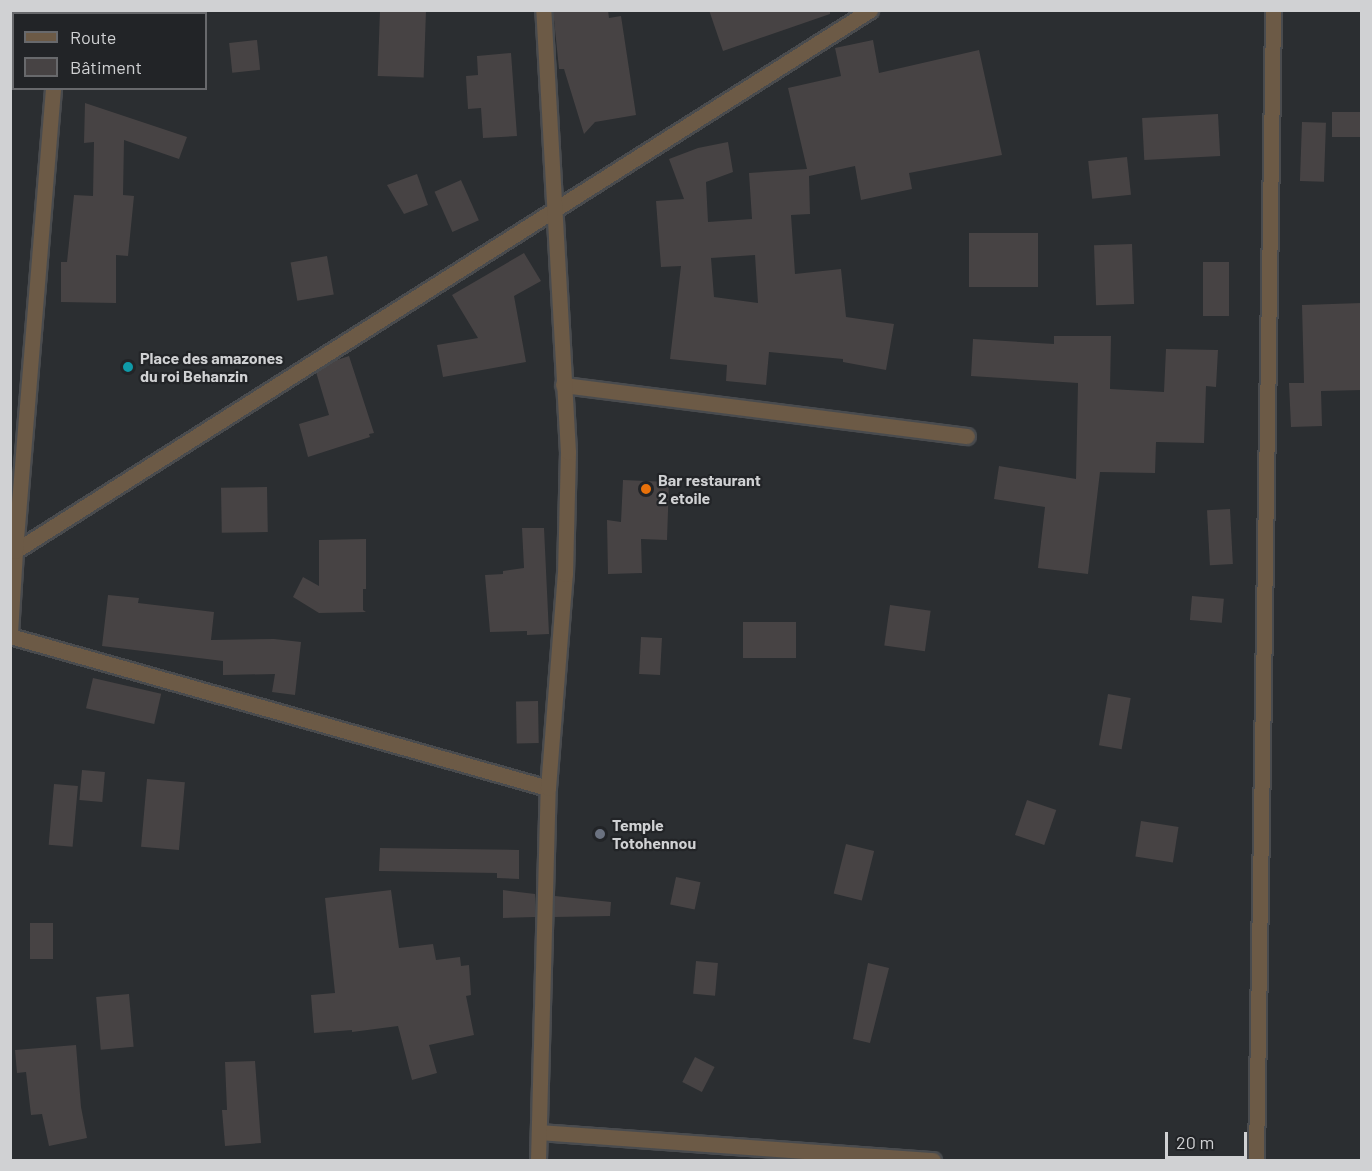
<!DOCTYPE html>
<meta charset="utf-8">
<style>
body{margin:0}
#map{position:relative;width:1372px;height:1171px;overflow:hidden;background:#2b2e31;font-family:Barlow,sans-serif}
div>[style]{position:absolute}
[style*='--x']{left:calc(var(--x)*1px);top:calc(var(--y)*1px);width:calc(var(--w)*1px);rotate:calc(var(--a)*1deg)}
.building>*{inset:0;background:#474344;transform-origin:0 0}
.roads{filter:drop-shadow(2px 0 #494b4e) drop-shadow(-2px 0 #494b4e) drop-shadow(0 2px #494b4e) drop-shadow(0 -2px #494b4e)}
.minor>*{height:15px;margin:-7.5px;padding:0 7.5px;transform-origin:7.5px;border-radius:7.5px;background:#6c5a46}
.dots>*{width:16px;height:16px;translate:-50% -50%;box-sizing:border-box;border:3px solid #222427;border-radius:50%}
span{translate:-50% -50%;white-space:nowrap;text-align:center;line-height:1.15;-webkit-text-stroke:4.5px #222427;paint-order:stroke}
.poi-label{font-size:16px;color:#d0d1d3;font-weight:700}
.left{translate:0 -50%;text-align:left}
.frame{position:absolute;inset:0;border:12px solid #d0d1d3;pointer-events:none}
.legend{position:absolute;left:12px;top:12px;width:195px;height:78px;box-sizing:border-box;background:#222427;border:2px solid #68696c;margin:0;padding:8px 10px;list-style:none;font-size:18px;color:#d0d1d3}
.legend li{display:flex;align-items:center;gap:12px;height:30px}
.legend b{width:30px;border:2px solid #68696c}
.scale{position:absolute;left:1165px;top:1132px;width:82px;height:27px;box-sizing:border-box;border:3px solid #d0d1d3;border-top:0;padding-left:8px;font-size:18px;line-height:21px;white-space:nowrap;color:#d0d1d3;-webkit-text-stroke:4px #222427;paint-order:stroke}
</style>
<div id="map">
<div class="building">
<i style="left:380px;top:10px;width:46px;height:66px;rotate:2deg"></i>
<i style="clip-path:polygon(553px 10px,608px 10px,609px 18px,621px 16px,636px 115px,595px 122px,584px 134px,564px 69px,559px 69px)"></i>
<i style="clip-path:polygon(709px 10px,830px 10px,830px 14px,723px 51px)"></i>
<i style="left:257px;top:40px;width:30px;height:28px;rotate:84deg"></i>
<i style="clip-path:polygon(evenodd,873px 40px,879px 73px,979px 50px,1002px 155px,909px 173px,912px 189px,861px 200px,855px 166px,809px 176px,810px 214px,791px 215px,795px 274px,841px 269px,846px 317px,894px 324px,886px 370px,843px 362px,843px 359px,769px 352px,766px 385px,726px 381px,727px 365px,670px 359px,681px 266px,661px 267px,656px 201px,684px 199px,669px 159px,698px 148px,728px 142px,733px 172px,706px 182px,708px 222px,752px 219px,749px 173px,807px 169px,788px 88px,841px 76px,835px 48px,873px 40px,755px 255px,758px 303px,714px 297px,711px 258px,755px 255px)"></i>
<i style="clip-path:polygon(511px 53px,517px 136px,483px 138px,481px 108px,468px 109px,466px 76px,478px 75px,477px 56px)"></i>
<i style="clip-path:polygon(85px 103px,187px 137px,179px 159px,124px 140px,123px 195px,134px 196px,128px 256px,116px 255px,116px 303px,61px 302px,61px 262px,67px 262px,74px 195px,93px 196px,94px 142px,84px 143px)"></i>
<i style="left:1332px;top:112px;width:30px;height:25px"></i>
<i style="left:1218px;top:114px;width:42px;height:76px;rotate:87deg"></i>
<i style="left:1302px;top:122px;width:24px;height:59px;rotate:2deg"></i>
<i style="left:1127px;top:157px;width:38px;height:39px;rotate:84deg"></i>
<i style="clip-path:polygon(417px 174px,428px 205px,404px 214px,387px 185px)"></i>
<i style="left:461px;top:180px;width:44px;height:29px;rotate:66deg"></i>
<i style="left:969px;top:233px;width:69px;height:54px"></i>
<i style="left:1132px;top:244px;width:60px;height:38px;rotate:88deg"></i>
<i style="clip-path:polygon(524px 253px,541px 281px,514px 296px,526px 362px,443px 377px,437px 345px,478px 338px,452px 295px)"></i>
<i style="left:327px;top:256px;width:39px;height:37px;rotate:80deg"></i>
<i style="left:1203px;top:262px;width:26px;height:54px"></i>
<i style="clip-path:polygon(1362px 303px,1362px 390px,1321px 391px,1322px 426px,1291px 427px,1289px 383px,1304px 383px,1302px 305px)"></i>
<i style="clip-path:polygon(1054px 336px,1111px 336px,1110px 389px,1164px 392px,1166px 349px,1218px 350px,1216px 387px,1206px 386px,1204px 443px,1156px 442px,1155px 473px,1100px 472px,1088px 574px,1038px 568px,1045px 507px,994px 499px,999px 466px,1076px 479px,1078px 383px,971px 376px,973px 339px,1054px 344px)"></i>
<i style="clip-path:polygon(349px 356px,374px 433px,369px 434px,370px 437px,308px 457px,299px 424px,329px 415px,316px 372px,334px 361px)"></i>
<i style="clip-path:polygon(623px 480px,669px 482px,667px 540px,641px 539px,642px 573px,608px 574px,607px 520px,621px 522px)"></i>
<i style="left:267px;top:487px;width:45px;height:46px;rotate:89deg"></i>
<i style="left:1230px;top:509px;width:55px;height:23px;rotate:87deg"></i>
<i style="clip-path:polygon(522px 528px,544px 528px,549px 634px,527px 635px,527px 631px,490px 632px,485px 575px,503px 574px,503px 571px,524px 568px)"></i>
<i style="clip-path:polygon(366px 539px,366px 589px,363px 589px,363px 610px,366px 612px,319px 613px,293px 597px,303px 577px,319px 586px,319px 540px)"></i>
<i style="clip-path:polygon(108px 595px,139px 598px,138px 603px,214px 612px,211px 640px,274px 639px,301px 642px,295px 695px,272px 692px,275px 674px,223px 675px,223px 661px,102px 646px)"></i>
<i style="left:1192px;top:596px;width:32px;height:24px;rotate:5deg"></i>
<i style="left:890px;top:605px;width:41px;height:41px;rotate:8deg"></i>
<i style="left:743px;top:622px;width:53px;height:36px"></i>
<i style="left:641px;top:637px;width:21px;height:37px;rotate:3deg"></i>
<i style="left:93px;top:678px;width:70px;height:31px;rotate:13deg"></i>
<i style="left:1108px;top:694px;width:23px;height:52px;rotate:10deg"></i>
<i style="left:538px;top:701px;width:42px;height:22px;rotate:89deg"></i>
<i style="left:82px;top:770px;width:23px;height:30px;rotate:5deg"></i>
<i style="left:147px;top:779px;width:38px;height:68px;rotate:5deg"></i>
<i style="left:54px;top:784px;width:24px;height:61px;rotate:5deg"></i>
<i style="left:1027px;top:800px;width:31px;height:37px;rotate:19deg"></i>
<i style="left:1141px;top:821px;width:38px;height:36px;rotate:9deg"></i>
<i style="left:846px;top:844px;width:29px;height:51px;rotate:14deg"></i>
<i style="clip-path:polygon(380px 848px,519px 850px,519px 879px,497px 878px,497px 873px,379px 871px)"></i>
<i style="left:676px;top:877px;width:25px;height:28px;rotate:12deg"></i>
<i style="clip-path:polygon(391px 890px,399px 948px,433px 944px,436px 960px,460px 957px,461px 966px,469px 965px,471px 995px,466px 996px,474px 1035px,429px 1045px,437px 1073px,412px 1080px,398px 1026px,352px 1032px,352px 1030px,314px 1033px,311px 995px,335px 993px,325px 898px)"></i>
<i style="clip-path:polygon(503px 890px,535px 894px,535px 917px,503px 918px)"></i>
<i style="clip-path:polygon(555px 896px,611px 902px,610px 916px,554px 917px)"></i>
<i style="left:30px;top:923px;width:23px;height:36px"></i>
<i style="left:696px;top:961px;width:22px;height:33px;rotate:5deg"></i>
<i style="clip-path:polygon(868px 963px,889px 968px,870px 1043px,853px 1039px)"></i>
<i style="left:129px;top:994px;width:53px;height:33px;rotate:85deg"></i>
<i style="clip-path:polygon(76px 1045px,81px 1107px,87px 1138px,49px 1146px,42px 1114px,31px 1115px,26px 1072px,17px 1073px,15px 1050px)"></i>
<i style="left:695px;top:1057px;width:22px;height:28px;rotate:27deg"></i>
<i style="clip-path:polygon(255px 1061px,261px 1143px,225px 1146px,222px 1110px,227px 1110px,225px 1062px)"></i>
</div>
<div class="roads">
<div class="minor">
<i style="--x:59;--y:14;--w:4;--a:-76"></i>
<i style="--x:563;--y:385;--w:407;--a:7.2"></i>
<i style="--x:15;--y:551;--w:1012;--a:-32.32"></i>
<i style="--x:10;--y:633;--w:82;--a:-86.5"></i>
<i style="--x:15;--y:551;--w:465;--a:-85.3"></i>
<i style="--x:10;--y:636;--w:559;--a:15.78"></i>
<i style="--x:539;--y:1132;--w:395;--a:4.1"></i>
<i style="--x:538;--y:1160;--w:372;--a:-88.5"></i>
<i style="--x:548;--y:788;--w:215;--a:-85.5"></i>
<i style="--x:565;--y:574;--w:122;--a:-88.6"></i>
<i style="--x:568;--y:452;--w:443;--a:-93.2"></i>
<i style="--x:1256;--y:1160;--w:1150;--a:-89.15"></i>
</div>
</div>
<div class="dots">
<i style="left:128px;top:367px;background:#0f9aa8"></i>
<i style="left:646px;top:489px;background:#e8710a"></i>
<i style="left:600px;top:834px;background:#6b7280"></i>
</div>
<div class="poi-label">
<span class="left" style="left:140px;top:367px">Place des amazones<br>du roi Behanzin</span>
<span class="left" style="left:658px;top:489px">Bar restaurant<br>2 etoile</span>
<span class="left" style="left:612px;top:834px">Temple<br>Totohennou</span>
</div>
<div class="frame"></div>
<ul class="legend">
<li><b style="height:8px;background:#6c5a46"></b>Route</li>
<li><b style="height:16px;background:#474344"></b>Bâtiment</li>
</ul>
<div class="scale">20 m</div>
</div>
